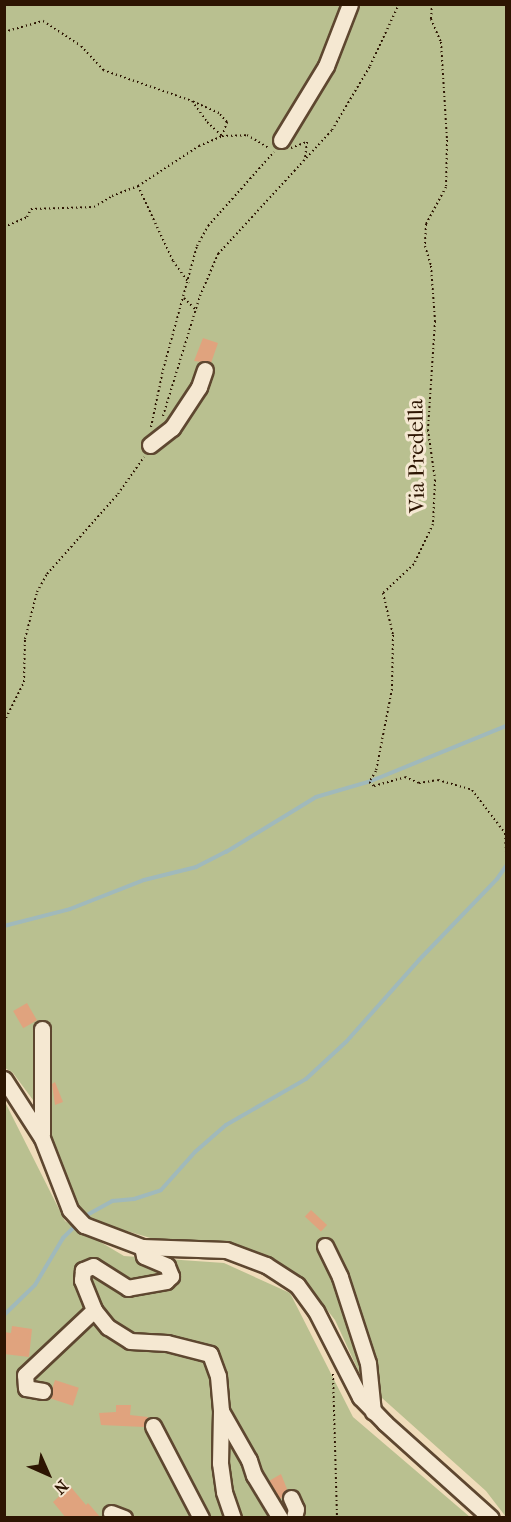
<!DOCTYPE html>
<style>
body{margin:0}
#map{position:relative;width:511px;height:1522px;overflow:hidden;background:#f0dcba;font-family:"IM FELL French Canon",serif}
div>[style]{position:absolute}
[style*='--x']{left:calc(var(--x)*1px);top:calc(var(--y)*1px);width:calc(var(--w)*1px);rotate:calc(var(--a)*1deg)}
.green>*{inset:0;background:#b9c090}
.stream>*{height:4px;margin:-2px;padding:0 2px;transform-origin:2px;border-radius:2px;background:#a0b9bb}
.building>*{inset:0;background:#e0a37e;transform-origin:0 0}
.path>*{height:2px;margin-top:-1px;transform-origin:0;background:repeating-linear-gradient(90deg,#2d1502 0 1.5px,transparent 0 4.5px)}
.roads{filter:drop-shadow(2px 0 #5e4730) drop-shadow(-2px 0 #5e4730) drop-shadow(0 2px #5e4730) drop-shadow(0 -2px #5e4730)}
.minor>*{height:15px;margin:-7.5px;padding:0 7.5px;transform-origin:7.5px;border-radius:7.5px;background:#f5e8d2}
span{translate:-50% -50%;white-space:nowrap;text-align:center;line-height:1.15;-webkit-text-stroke:6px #f5e8d2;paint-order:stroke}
.street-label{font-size:22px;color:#2d1502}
.frame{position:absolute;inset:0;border:6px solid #2d1502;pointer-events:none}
.north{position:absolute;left:18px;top:1444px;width:60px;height:60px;-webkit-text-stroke:4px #f5e8d2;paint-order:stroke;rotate:135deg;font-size:16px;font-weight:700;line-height:24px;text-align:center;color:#2d1502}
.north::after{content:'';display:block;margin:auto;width:21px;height:27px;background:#2d1502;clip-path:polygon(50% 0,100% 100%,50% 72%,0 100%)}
</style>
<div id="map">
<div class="green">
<i style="clip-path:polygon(4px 5px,506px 5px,506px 1517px,486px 1491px,363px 1381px,335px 1320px,302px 1278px,269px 1257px,215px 1241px,157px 1240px,90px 1220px,77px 1207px,33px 1100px,13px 1073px,5px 1068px)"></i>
<i style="clip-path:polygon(4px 1100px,65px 1221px,124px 1256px,224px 1263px,290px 1293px,353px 1417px,470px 1517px,5px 1517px)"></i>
</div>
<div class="stream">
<i style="--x:4;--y:926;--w:68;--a:-14.4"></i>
<i style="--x:70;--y:909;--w:79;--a:-21.4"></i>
<i style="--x:144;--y:880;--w:54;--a:-14"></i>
<i style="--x:196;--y:867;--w:34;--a:-27"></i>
<i style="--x:226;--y:852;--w:105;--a:-31.4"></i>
<i style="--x:316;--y:797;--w:57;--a:-16.2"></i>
<i style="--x:371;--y:781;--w:146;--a:-22.2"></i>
<i style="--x:87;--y:1215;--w:29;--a:-29"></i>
<i style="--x:112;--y:1201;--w:22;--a:-5"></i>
<i style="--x:134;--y:1199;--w:28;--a:-18"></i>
<i style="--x:161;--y:1190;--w:51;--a:-48.2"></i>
<i style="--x:195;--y:1152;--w:41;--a:-41.1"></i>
<i style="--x:226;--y:1125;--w:92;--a:-29.9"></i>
<i style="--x:306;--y:1079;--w:54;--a:-42.8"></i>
<i style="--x:346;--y:1042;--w:110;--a:-48.3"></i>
<i style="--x:419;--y:960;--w:112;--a:-46.1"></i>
<i style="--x:497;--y:879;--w:16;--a:-55"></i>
<i style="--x:4;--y:1315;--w:43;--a:-44.1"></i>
<i style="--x:35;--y:1285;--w:55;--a:-59.2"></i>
<i style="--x:63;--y:1238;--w:17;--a:-45"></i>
</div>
<div class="building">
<i style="clip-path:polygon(203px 338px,218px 343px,211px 363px,194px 361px)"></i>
<i style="left:27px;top:1003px;width:20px;height:16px;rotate:60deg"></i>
<i style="clip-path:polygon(55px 1082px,63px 1102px,55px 1105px,52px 1084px)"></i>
<i style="left:311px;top:1210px;width:22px;height:9px;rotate:43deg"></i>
<i style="clip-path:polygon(12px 1326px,32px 1329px,29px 1357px,4px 1354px,4px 1332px,11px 1333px)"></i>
<i style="left:55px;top:1380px;width:25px;height:19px;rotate:18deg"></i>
<i style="clip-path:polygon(116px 1405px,131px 1405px,130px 1415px,148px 1417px,144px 1427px,101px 1425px,99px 1413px,116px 1412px)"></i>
<i style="clip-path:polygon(281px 1474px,287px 1489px,280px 1500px,269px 1481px)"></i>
<i style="clip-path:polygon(70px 1486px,86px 1505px,88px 1503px,101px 1518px,66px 1518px,53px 1502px)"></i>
</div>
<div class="path">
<i style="--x:432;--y:4;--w:15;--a:94"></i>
<i style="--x:431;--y:19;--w:25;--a:67"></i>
<i style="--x:441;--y:42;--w:98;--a:86.5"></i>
<i style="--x:447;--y:140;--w:47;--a:91.2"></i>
<i style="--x:446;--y:187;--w:42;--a:118.4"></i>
<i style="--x:426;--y:224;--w:22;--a:93"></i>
<i style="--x:425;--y:246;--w:21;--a:73"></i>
<i style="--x:431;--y:266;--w:55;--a:85.8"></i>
<i style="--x:435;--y:321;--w:109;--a:93.7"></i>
<i style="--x:428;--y:430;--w:50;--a:82"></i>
<i style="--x:435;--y:480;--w:44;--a:92.6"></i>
<i style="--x:433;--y:524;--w:44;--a:115.4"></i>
<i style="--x:414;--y:564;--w:42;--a:136.9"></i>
<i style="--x:383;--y:593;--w:43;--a:76.6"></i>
<i style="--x:393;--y:635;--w:54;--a:91.1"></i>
<i style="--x:392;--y:689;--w:84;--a:101"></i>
<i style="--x:376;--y:771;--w:13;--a:122"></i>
<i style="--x:369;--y:782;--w:6;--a:39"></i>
<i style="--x:374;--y:786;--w:32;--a:-16"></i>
<i style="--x:405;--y:777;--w:15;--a:23"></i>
<i style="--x:419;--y:783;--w:19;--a:-9"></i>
<i style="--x:438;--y:780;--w:35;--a:16"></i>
<i style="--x:472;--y:790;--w:54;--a:52.5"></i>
<i style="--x:505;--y:833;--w:21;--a:87"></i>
<i style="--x:4;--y:32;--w:41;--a:-15.8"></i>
<i style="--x:43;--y:21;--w:45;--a:33.3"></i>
<i style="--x:81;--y:46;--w:33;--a:47"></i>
<i style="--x:103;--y:70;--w:94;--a:19.2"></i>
<i style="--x:192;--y:101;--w:26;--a:54"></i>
<i style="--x:207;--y:122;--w:21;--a:43"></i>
<i style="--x:222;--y:136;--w:15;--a:-70"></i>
<i style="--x:227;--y:122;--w:12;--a:-132"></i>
<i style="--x:219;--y:113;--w:30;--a:-156"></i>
<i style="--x:291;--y:148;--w:17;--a:-21"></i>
<i style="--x:307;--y:142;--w:16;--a:97"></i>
<i style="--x:138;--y:186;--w:83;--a:65"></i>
<i style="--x:173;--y:261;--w:27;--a:54"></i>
<i style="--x:4;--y:227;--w:25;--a:-23"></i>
<i style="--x:27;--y:217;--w:9;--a:-63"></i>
<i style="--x:31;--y:209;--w:63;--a:-1.8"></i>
<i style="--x:94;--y:207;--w:21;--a:-31"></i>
<i style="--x:112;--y:196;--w:28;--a:-21"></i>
<i style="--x:138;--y:186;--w:73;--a:-33.3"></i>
<i style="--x:199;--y:146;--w:25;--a:-23"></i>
<i style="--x:222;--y:136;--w:25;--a:-2"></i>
<i style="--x:247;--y:135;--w:26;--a:31"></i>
<i style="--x:184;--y:298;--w:18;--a:45"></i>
<i style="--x:163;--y:416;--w:126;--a:-72.9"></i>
<i style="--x:200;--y:296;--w:46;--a:-66.8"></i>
<i style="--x:218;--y:254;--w:168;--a:-47.4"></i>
<i style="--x:332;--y:130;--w:74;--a:-59.3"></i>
<i style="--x:370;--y:66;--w:68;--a:-64.9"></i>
<i style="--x:151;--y:427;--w:58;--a:-78.1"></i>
<i style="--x:163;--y:370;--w:129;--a:-74.7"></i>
<i style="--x:197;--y:246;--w:23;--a:-61"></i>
<i style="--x:208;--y:226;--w:99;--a:-48.3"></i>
<i style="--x:4;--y:722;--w:45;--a:-63.4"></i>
<i style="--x:24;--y:682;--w:43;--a:-88.7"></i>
<i style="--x:25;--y:639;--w:49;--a:-75.7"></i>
<i style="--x:37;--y:592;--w:21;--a:-61"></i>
<i style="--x:47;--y:574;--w:107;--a:-48.4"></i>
<i style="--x:118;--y:494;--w:45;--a:-54.9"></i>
<i style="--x:333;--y:1374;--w:144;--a:88.4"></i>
</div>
<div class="roads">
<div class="minor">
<i style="--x:281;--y:140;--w:87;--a:-58.7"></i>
<i style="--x:326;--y:66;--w:66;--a:-68.8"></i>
<i style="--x:150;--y:445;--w:28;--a:-38"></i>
<i style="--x:172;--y:428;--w:49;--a:-56.6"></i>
<i style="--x:199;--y:387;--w:18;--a:-71"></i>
<i style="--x:42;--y:1029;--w:105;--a:90"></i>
<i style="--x:4;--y:1079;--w:70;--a:57.2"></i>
<i style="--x:42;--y:1138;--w:77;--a:68.7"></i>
<i style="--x:70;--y:1210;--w:21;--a:47"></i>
<i style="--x:84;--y:1225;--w:62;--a:20.8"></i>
<i style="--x:142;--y:1247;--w:84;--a:2"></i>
<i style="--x:226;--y:1250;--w:43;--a:20.6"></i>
<i style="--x:266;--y:1265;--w:37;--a:33"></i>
<i style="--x:297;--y:1285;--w:32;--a:54"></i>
<i style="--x:316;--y:1311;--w:97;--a:62.9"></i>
<i style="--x:360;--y:1397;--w:36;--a:46"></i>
<i style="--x:385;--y:1423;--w:142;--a:41.9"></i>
<i style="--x:325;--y:1246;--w:34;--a:64"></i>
<i style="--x:340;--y:1277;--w:90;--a:72"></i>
<i style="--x:368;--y:1363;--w:49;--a:84.2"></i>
<i style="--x:142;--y:1247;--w:9;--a:77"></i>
<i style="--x:144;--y:1256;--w:25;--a:23"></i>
<i style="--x:167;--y:1266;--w:11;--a:68"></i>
<i style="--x:171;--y:1276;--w:7;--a:135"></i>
<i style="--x:166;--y:1281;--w:39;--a:170"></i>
<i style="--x:128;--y:1288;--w:41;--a:-147.8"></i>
<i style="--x:93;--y:1266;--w:11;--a:158"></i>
<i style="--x:83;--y:1270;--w:10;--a:96"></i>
<i style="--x:82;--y:1280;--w:32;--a:68"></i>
<i style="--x:94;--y:1310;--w:22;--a:51"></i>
<i style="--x:108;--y:1327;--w:26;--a:32"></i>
<i style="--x:130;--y:1341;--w:37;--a:3"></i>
<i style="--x:167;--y:1343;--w:44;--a:14.3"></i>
<i style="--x:210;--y:1354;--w:23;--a:70"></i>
<i style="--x:218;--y:1376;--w:35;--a:85"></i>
<i style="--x:221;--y:1411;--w:52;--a:91.1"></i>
<i style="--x:220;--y:1463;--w:29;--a:82"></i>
<i style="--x:224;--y:1492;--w:28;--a:71"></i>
<i style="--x:43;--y:1391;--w:17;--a:-170"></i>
<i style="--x:26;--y:1388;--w:13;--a:-94"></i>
<i style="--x:25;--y:1375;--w:95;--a:-43.3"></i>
<i style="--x:221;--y:1411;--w:56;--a:60.3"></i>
<i style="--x:249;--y:1460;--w:16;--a:72"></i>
<i style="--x:254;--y:1475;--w:50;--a:58.8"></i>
<i style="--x:153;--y:1426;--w:104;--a:62.4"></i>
<i style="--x:291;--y:1498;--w:12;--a:66"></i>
<i style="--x:296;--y:1509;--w:9;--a:103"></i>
<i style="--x:111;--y:1513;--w:14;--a:21"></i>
</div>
</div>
<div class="street-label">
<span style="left:417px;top:456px;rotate:-91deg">Via Predella</span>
</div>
<div class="frame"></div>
<div class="north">N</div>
</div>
